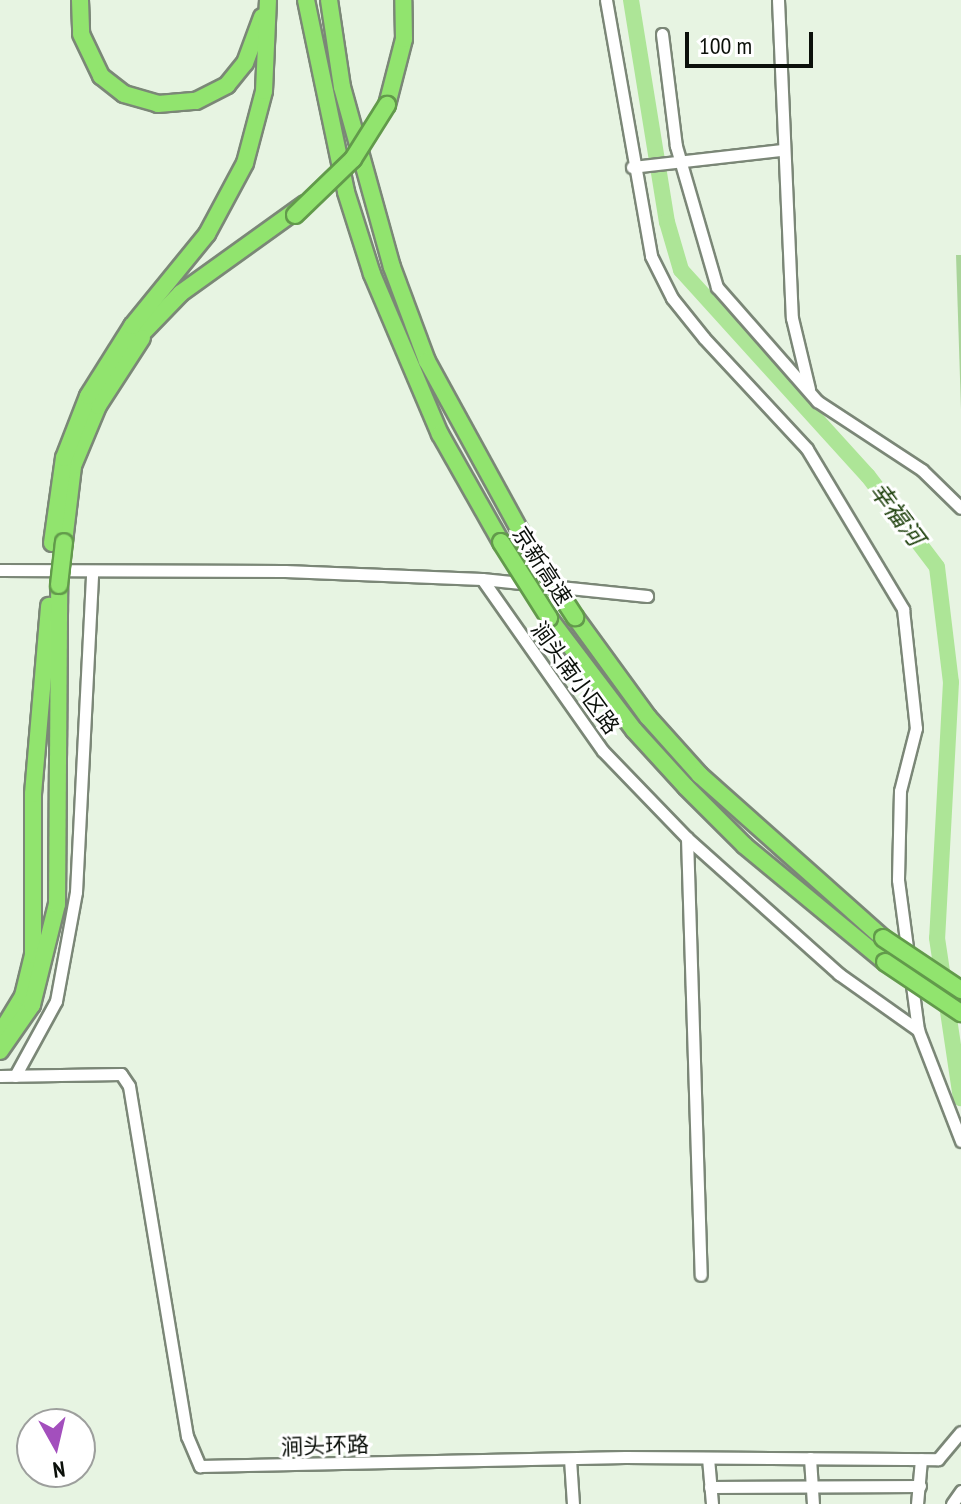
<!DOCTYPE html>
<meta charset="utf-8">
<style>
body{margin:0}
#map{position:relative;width:961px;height:1504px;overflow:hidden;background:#e7f4e2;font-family:"PT Sans Narrow","Noto Sans SC",sans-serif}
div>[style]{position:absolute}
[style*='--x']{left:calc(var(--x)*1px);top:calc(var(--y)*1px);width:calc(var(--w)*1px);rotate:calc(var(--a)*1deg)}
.green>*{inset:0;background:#a9d499}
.river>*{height:16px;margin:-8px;padding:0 8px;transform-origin:8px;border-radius:8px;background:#ade597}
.roads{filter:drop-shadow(2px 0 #7b8777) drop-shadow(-2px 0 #7b8777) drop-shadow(0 2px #7b8777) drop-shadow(0 -2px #7b8777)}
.minor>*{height:11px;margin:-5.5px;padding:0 5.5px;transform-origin:5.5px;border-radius:5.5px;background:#fff}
.highway>*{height:16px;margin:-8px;padding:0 8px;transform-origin:8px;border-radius:8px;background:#91e46e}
.bridges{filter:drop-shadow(2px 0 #629a4b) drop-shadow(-2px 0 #629a4b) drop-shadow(0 2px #629a4b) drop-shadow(0 -2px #629a4b)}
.highway-bridge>*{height:16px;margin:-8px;padding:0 8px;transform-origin:8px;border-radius:8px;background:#91e46e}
span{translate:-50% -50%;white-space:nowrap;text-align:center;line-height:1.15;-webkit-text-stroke:6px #fff;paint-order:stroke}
.street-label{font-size:22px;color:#0b100a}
.water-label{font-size:24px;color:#1b3e09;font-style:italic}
.north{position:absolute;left:16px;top:1408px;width:80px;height:80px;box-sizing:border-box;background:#fff;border:2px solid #9d9f9d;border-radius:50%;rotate:172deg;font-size:22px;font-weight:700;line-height:32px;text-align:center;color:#0b100a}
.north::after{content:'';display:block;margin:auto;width:28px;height:36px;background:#a34fbd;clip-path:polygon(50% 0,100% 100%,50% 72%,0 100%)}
.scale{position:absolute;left:685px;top:32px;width:128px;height:36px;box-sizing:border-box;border:4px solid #0b100a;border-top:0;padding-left:10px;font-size:24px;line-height:28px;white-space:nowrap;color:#0b100a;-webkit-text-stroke:6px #fff;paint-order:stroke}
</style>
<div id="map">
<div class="green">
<i style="clip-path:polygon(956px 255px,961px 255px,961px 409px)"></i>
</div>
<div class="river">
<i style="--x:631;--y:0;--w:225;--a:80.8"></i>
<i style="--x:667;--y:222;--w:50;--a:73.7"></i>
<i style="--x:681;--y:270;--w:278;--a:47.8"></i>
<i style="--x:868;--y:476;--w:114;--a:52.8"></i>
<i style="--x:937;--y:567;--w:116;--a:83.1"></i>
<i style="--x:951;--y:682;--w:256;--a:93.1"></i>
<i style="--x:937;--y:938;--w:162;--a:81.5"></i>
</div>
<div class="roads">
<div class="minor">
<i style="--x:606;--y:0;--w:260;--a:80"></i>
<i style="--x:651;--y:256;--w:47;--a:63.4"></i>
<i style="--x:672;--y:298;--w:51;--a:51.3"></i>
<i style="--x:704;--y:338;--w:151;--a:47.1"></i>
<i style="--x:807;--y:449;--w:187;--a:59"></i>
<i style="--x:903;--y:609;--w:120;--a:83.8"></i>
<i style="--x:916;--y:728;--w:65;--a:104.3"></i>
<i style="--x:900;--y:791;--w:89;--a:91.3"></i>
<i style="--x:898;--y:880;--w:151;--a:82.4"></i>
<i style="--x:778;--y:0;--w:318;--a:87.5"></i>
<i style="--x:792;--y:318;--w:73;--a:76.5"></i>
<i style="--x:662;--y:34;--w:113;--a:82.9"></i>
<i style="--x:676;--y:146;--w:147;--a:73.8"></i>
<i style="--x:717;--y:287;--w:152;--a:48.7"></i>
<i style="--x:817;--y:401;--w:126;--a:33.3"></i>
<i style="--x:922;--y:470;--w:54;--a:44.3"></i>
<i style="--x:632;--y:167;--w:150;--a:-6.5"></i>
<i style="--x:0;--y:570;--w:285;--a:0.2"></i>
<i style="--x:285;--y:571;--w:197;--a:2.3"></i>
<i style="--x:482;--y:579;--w:210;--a:54.9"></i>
<i style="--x:603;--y:751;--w:121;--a:46"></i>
<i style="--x:687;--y:838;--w:204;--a:41.8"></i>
<i style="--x:839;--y:974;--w:97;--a:35.3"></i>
<i style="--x:918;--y:1030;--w:119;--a:68.8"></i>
<i style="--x:482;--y:579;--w:166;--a:5.9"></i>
<i style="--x:687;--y:838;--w:437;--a:88.2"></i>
<i style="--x:0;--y:1076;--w:121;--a:-0.9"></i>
<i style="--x:121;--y:1074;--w:14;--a:56"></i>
<i style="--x:129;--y:1086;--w:355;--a:80.6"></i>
<i style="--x:187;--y:1436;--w:33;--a:67"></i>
<i style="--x:200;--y:1466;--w:425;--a:-1.2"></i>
<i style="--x:625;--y:1457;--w:313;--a:0.4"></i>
<i style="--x:938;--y:1459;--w:35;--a:-50"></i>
<i style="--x:15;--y:1076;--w:85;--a:-61.3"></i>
<i style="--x:56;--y:1001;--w:111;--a:-79.6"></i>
<i style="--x:76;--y:892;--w:321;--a:-87.1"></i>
<i style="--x:708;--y:1458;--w:46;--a:85"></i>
<i style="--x:810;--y:1458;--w:46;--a:86.3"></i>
<i style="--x:570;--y:1459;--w:45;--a:86.2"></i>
<i style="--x:710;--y:1487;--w:210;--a:-0.3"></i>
<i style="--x:917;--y:1504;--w:45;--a:-84.9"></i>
<i style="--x:952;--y:1504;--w:16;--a:-55"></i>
</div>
<div class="highway">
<i style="--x:80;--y:0;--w:34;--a:88"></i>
<i style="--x:81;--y:34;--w:47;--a:64.5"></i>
<i style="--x:101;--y:76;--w:29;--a:38"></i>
<i style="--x:124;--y:94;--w:35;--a:16"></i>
<i style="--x:158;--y:104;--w:38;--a:-5"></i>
<i style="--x:196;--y:101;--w:35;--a:-27"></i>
<i style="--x:227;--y:85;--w:28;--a:-51"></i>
<i style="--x:245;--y:63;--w:49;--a:-69.7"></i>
<i style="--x:306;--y:0;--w:196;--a:78.2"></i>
<i style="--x:346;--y:192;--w:86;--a:72.4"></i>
<i style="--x:372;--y:274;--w:174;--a:67"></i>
<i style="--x:440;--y:434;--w:124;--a:60.5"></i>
<i style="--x:329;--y:0;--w:88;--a:81.5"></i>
<i style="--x:342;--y:87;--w:187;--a:74.5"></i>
<i style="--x:392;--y:267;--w:100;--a:69.6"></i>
<i style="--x:427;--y:361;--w:206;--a:61.3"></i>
<i style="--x:387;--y:105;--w:68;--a:-75.6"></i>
<i style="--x:404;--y:39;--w:39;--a:-91"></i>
<i style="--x:131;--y:345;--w:72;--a:-46.1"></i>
<i style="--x:181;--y:293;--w:153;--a:-35.7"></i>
<i style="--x:64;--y:542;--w:77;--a:-83.2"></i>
<i style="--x:73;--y:466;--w:65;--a:-67.4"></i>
<i style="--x:98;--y:406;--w:81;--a:-57.1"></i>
<i style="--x:52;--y:543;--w:86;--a:-82"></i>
<i style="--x:64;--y:458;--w:66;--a:-68.8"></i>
<i style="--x:88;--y:396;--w:83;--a:-57.8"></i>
<i style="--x:132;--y:326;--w:119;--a:-50.8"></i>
<i style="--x:207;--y:234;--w:81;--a:-61.8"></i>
<i style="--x:245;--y:163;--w:74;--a:-75.2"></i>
<i style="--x:264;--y:91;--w:91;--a:-87.5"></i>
<i style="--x:575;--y:617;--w:124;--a:53.9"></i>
<i style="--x:648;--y:717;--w:78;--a:48.1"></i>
<i style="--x:700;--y:775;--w:245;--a:41.7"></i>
<i style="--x:549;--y:618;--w:141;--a:52.8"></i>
<i style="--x:634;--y:730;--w:77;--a:47.6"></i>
<i style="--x:686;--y:787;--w:83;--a:45"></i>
<i style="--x:745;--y:846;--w:182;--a:39.6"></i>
<i style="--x:0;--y:1034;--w:44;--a:-58.8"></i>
<i style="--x:23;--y:996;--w:42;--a:-76.3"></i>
<i style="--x:33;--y:955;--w:161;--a:-90"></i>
<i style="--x:33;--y:794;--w:189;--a:-85.1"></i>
<i style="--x:0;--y:1051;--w:56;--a:-55.2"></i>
<i style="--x:32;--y:1005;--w:104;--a:-76.1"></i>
<i style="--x:57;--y:904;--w:319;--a:-89.6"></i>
</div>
</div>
<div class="bridges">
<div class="highway-bridge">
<i style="--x:295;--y:215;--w:81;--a:-44"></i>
<i style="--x:353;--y:159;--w:64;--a:-57.8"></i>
<i style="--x:501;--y:542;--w:90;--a:57.7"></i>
<i style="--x:526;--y:542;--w:90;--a:56.8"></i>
<i style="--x:59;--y:585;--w:43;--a:-83.4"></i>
<i style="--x:883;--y:938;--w:94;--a:33.7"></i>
<i style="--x:885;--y:962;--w:92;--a:33.9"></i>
</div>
</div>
<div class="street-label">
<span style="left:542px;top:566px;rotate:57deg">京新高速</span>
<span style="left:575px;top:678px;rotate:54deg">涧头南小区路</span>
<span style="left:325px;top:1446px;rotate:-2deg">涧头环路</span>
</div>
<div class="water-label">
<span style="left:897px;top:514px;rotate:53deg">幸福河</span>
</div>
<div class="north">N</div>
<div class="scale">100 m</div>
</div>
